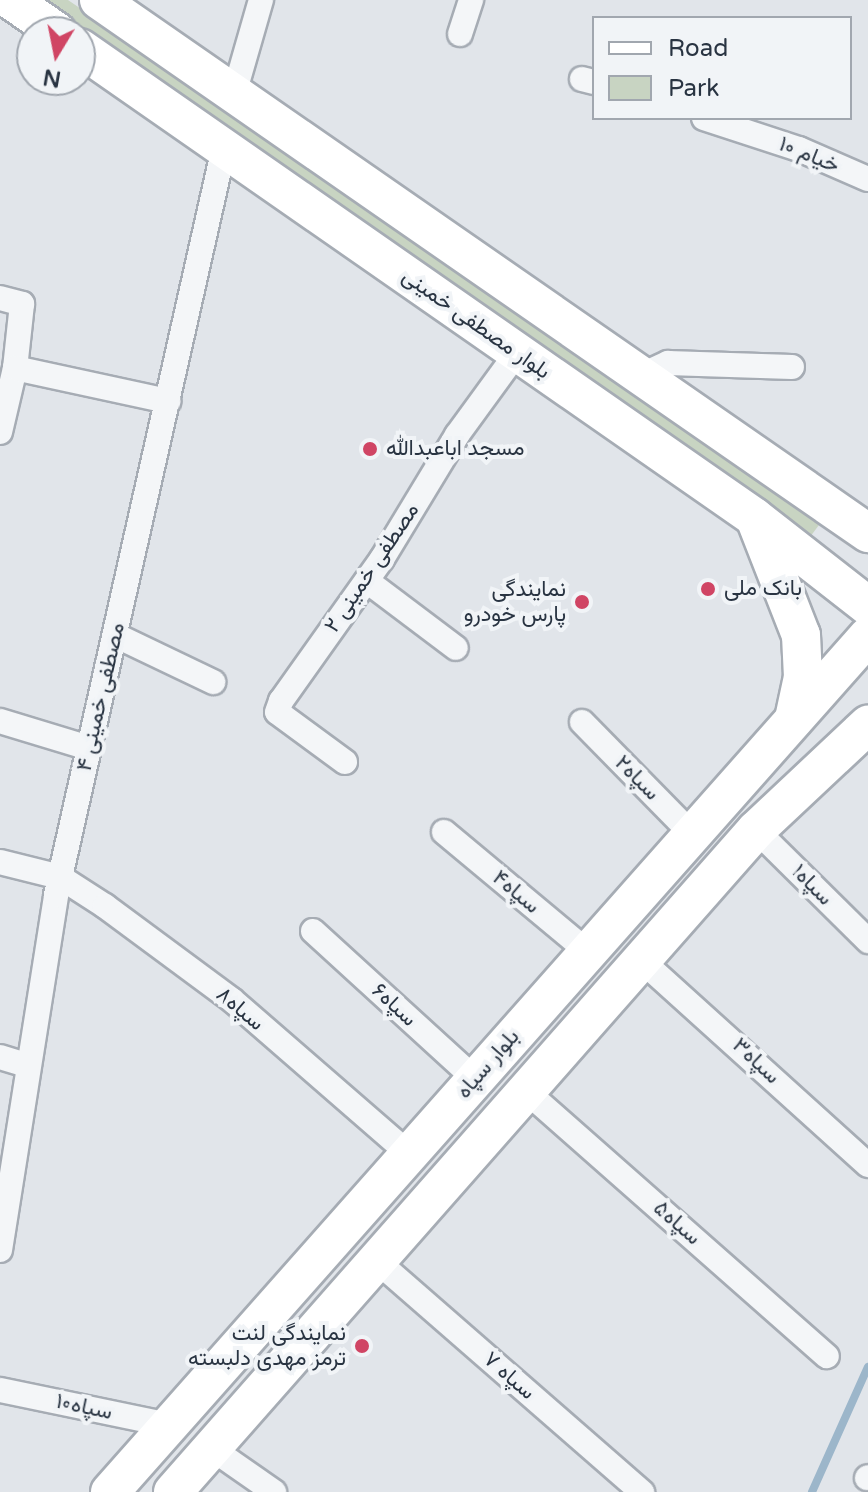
<!DOCTYPE html>
<meta charset="utf-8">
<style>
body{margin:0}
#map{position:relative;width:868px;height:1492px;overflow:hidden;background:#e1e5ea;font-family:"Varela Round",Vazirmatn,sans-serif}
div>[style]{position:absolute}
[style*='--x']{left:calc(var(--x)*1px);top:calc(var(--y)*1px);width:calc(var(--w)*1px);rotate:calc(var(--a)*1deg)}
.green>*{inset:0;background:#c8d4c2}
.stream>*{height:8px;margin:-4px;padding:0 4px;transform-origin:4px;border-radius:4px;background:#9cb6ca}
.roads{filter:drop-shadow(2px 0 #a6acb4) drop-shadow(-2px 0 #a6acb4) drop-shadow(0 2px #a6acb4) drop-shadow(0 -2px #a6acb4)}
.minor>*{height:24px;margin:-12px;padding:0 12px;transform-origin:12px;border-radius:12px;background:#f4f6f8}
.primary>*{height:38px;margin:-19px;padding:0 19px;transform-origin:19px;border-radius:19px;background:#fff}
.dots>*{width:22px;height:22px;translate:-50% -50%;box-sizing:border-box;border:4px solid #f1f4f7;border-radius:50%}
span{translate:-50% -50%;white-space:nowrap;text-align:center;line-height:1.15;-webkit-text-stroke:8px #f1f4f7;paint-order:stroke}
.street-label{font-size:22px;color:#293442}
.poi-label{font-size:22px;color:#293442}
.left{translate:0 -50%;text-align:left}
.right{translate:-100% -50%;text-align:right}
.legend{position:absolute;left:592px;top:16px;width:260px;height:104px;box-sizing:border-box;background:#f1f4f7;border:2px solid #a1a7af;margin:0;padding:10px 14px;list-style:none;font-size:24px;color:#293442}
.legend li{display:flex;align-items:center;gap:16px;height:40px}
.legend b{width:40px;border:2px solid #a1a7af}
.north{position:absolute;left:16px;top:16px;width:80px;height:80px;box-sizing:border-box;background:#f1f4f7;border:2px solid #a1a7af;border-radius:50%;rotate:190deg;font-size:22px;font-weight:700;line-height:32px;text-align:center;color:#293442}
.north::after{content:'';display:block;margin:auto;width:28px;height:36px;background:#d04564;clip-path:polygon(50% 0,100% 100%,50% 72%,0 100%)}
</style>
<div id="map">
<div class="green">
<i style="clip-path:polygon(38px 0,68px 0,825px 517px,807px 541px,784px 514px)"></i>
</div>
<div class="stream">
<i style="--x:812;--y:1492;--w:137;--a:-65.9"></i>
</div>
<div class="roads">
<div class="minor">
<i style="--x:460;--y:34;--w:36;--a:-72"></i>
<i style="--x:582;--y:79;--w:12;--a:14"></i>
<i style="--x:234;--y:94;--w:98;--a:-74"></i>
<i style="--x:704;--y:118;--w:100;--a:18.1"></i>
<i style="--x:799;--y:149;--w:75;--a:23.5"></i>
<i style="--x:0;--y:298;--w:23;--a:15"></i>
<i style="--x:22;--y:304;--w:64;--a:96.2"></i>
<i style="--x:640;--y:376;--w:31;--a:-25"></i>
<i style="--x:668;--y:363;--w:124;--a:1.8"></i>
<i style="--x:0;--y:432;--w:66;--a:-76.8"></i>
<i style="--x:15;--y:368;--w:157;--a:12.2"></i>
<i style="--x:367;--y:581;--w:111;--a:37"></i>
<i style="--x:115;--y:635;--w:109;--a:25.6"></i>
<i style="--x:0;--y:721;--w:93;--a:16.9"></i>
<i style="--x:582;--y:722;--w:157;--a:45.5"></i>
<i style="--x:345;--y:762;--w:84;--a:-143.7"></i>
<i style="--x:277;--y:712;--w:12;--a:-70"></i>
<i style="--x:281;--y:701;--w:174;--a:-54.6"></i>
<i style="--x:382;--y:559;--w:145;--a:-58.8"></i>
<i style="--x:457;--y:435;--w:100;--a:-53.9"></i>
<i style="--x:756;--y:830;--w:158;--a:44.7"></i>
<i style="--x:444;--y:832;--w:187;--a:39.8"></i>
<i style="--x:0;--y:862;--w:62;--a:14"></i>
<i style="--x:60;--y:877;--w:54;--a:32.8"></i>
<i style="--x:105;--y:906;--w:158;--a:36.5"></i>
<i style="--x:232;--y:1000;--w:235;--a:41"></i>
<i style="--x:313;--y:931;--w:219;--a:42.4"></i>
<i style="--x:641;--y:960;--w:306;--a:42.1"></i>
<i style="--x:0;--y:1057;--w:27;--a:17"></i>
<i style="--x:526;--y:1091;--w:401;--a:41.4"></i>
<i style="--x:0;--y:1250;--w:359;--a:-81"></i>
<i style="--x:56;--y:895;--w:766;--a:-77.33"></i>
<i style="--x:377;--y:1261;--w:352;--a:41.1"></i>
<i style="--x:0;--y:1390;--w:173;--a:11.7"></i>
<i style="--x:211;--y:1448;--w:77;--a:34.9"></i>
<i style="--x:867;--y:1478;--w:1;--a:-45"></i>
</div>
<div class="primary">
<i style="--x:11;--y:0;--w:56;--a:34.8"></i>
<i style="--x:99;--y:0;--w:936;--a:34.73"></i>
<i style="--x:80;--y:48;--w:821;--a:34.83"></i>
<i style="--x:754;--y:517;--w:145;--a:38"></i>
<i style="--x:757;--y:523;--w:120;--a:68.6"></i>
<i style="--x:801;--y:635;--w:42;--a:87.3"></i>
<i style="--x:803;--y:677;--w:43;--a:102.1"></i>
<i style="--x:110;--y:1492;--w:1143;--a:-48.47"></i>
<i style="--x:173;--y:1492;--w:882;--a:-48.63"></i>
<i style="--x:756;--y:830;--w:154;--a:-43.2"></i>
</div>
</div>
<div class="dots">
<i style="left:370px;top:449px;background:#d04564"></i>
<i style="left:708px;top:589px;background:#d04564"></i>
<i style="left:582px;top:602px;background:#d04564"></i>
<i style="left:362px;top:1346px;background:#d04564"></i>
</div>
<div class="street-label">
<span style="left:809px;top:155px;rotate:22deg">خیام ۱۰</span>
<span style="left:476px;top:324px;rotate:35deg">بلوار مصطفی خمینی</span>
<span style="left:372px;top:568px;rotate:-56deg">مصطفی خمینی ۲</span>
<span style="left:101px;top:697px;rotate:-77deg">مصطفی خمینی ۴</span>
<span style="left:637px;top:778px;rotate:45deg">سپاه۲</span>
<span style="left:812px;top:885px;rotate:45deg">سپاه۱</span>
<span style="left:516px;top:892px;rotate:40deg">سپاه۴</span>
<span style="left:394px;top:1005px;rotate:43deg">سپاه۶</span>
<span style="left:240px;top:1009px;rotate:40deg">سپاه۸</span>
<span style="left:756px;top:1061px;rotate:43deg">سپاه۳</span>
<span style="left:488px;top:1064px;rotate:-49deg">بلوار سپاه</span>
<span style="left:677px;top:1223px;rotate:41deg">سپاه۵</span>
<span style="left:509px;top:1376px;rotate:41deg">سپاه ۷</span>
<span style="left:84px;top:1407px;rotate:12deg">سپاه۱۰</span>
</div>
<div class="poi-label">
<span class="left" style="left:386px;top:449px">مسجد اباعبدالله</span>
<span class="right" style="left:566px;top:602px">نمایندگی<br>پارس خودرو</span>
<span class="left" style="left:724px;top:589px">بانک ملی</span>
<span class="right" style="left:346px;top:1346px">نمایندگی لنت<br>ترمز مهدی دلبسته</span>
</div>
<ul class="legend">
<li><b style="height:10px;background:#fff"></b>Road</li>
<li><b style="height:22px;background:#c8d4c2"></b>Park</li>
</ul>
<div class="north">N</div>
</div>
